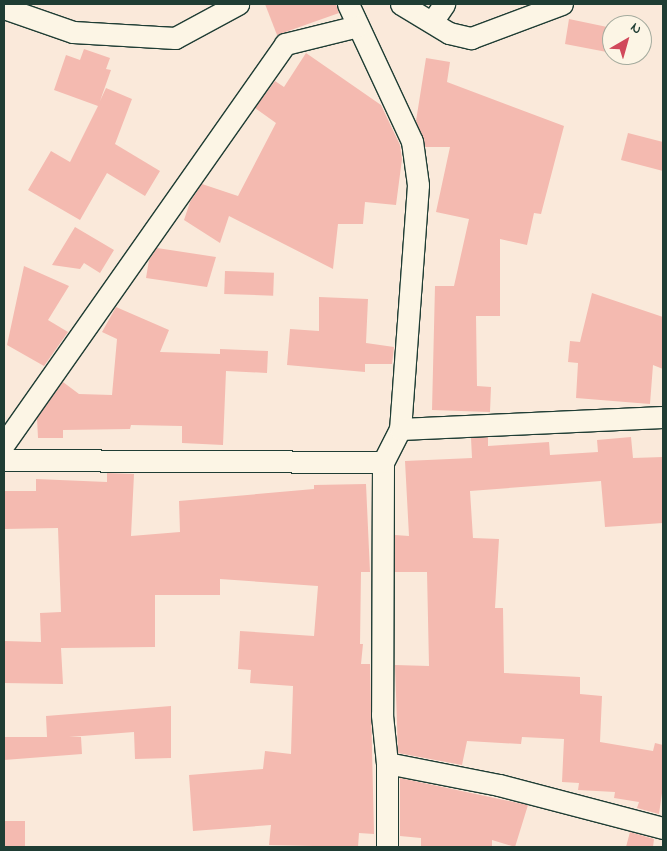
<!DOCTYPE html>
<style>
body{margin:0}
#map{position:relative;width:667px;height:851px;overflow:hidden;background:#fae9da;font-family:"Indie Flower",sans-serif}
div>[style]{position:absolute}
[style*='--x']{left:calc(var(--x)*1px);top:calc(var(--y)*1px);width:calc(var(--w)*1px);rotate:calc(var(--a)*1deg)}
.building>*{inset:0;background:#f4bab0;transform-origin:0 0}
.roads{filter:drop-shadow(1px 0 #1f3d34) drop-shadow(-1px 0 #1f3d34) drop-shadow(0 1px #1f3d34) drop-shadow(0 -1px #1f3d34)}
.minor>*{height:21px;margin:-10.5px;padding:0 10.5px;transform-origin:10.5px;border-radius:10.5px;background:#fcf5e5}
span{translate:-50% -50%;white-space:nowrap;text-align:center;line-height:1.15;-webkit-text-stroke:5px #fcf5e5;paint-order:stroke}
.frame{position:absolute;inset:0;border:5px solid #1f3d34;pointer-events:none}
.north{position:absolute;left:602px;top:15px;width:50px;height:50px;box-sizing:border-box;background:#fcf5e5;border:1px solid #a4ab9e;border-radius:50%;rotate:38deg;font-size:14px;font-weight:700;line-height:20px;text-align:center;color:#1f3d34}
.north::after{content:'';display:block;margin:auto;width:18px;height:22px;background:#d1495b;clip-path:polygon(50% 0,100% 100%,50% 72%,0 100%)}
</style>
<div id="map">
<div class="building">
<i style="clip-path:polygon(265px 4px,336px 4px,339px 13px,277px 35px)"></i>
<i style="clip-path:polygon(569px 19px,612px 28px,612px 53px,565px 44px)"></i>
<i style="clip-path:polygon(84px 49px,110px 58px,106px 69px,111px 70px,100px 101px,106px 88px,132px 99px,115px 144px,160px 171px,145px 196px,107px 173px,80px 220px,28px 190px,51px 151px,70px 162px,98px 106px,54px 90px,66px 55px,80px 60px)"></i>
<i style="clip-path:polygon(306px 53px,381px 105px,400px 145px,402px 159px,396px 205px,365px 202px,363px 224px,338px 224px,333px 269px,229px 216px,220px 243px,184px 220px,190px 202px,202px 184px,238px 196px,276px 123px,255px 108px,275px 81px,284px 87px)"></i>
<i style="clip-path:polygon(426px 58px,450px 62px,447px 82px,564px 126px,541px 214px,534px 213px,527px 245px,500px 239px,500px 316px,476px 316px,477px 386px,491px 387px,490px 412px,432px 410px,435px 286px,454px 286px,469px 219px,436px 212px,450px 147px,425px 147px,416px 121px)"></i>
<i style="clip-path:polygon(628px 133px,663px 142px,663px 171px,621px 160px)"></i>
<i style="clip-path:polygon(75px 227px,114px 250px,100px 273px,84px 263px,80px 269px,52px 265px)"></i>
<i style="clip-path:polygon(157px 248px,216px 257px,207px 287px,146px 278px,149px 260px)"></i>
<i style="clip-path:polygon(24px 266px,69px 286px,48px 320px,68px 332px,44px 366px,7px 345px)"></i>
<i style="left:225px;top:271px;width:49px;height:23px;rotate:2deg"></i>
<i style="clip-path:polygon(592px 293px,663px 317px,663px 369px,653px 365px,650px 404px,576px 398px,578px 363px,568px 362px,570px 341px,580px 342px)"></i>
<i style="clip-path:polygon(319px 297px,368px 299px,366px 343px,394px 347px,392px 364px,365px 364px,365px 372px,287px 365px,290px 329px,319px 331px)"></i>
<i style="clip-path:polygon(116px 307px,169px 330px,160px 352px,220px 354px,220px 349px,268px 351px,267px 373px,226px 371px,223px 445px,182px 443px,182px 426px,131px 425px,130px 429px,63px 430px,63px 438px,38px 438px,37px 418px,63px 382px,79px 394px,112px 395px,117px 339px,102px 332px)"></i>
<i style="clip-path:polygon(488px 437px,488px 446px,549px 442px,550px 455px,598px 452px,597px 440px,631px 437px,633px 458px,663px 457px,663px 523px,605px 527px,601px 481px,470px 491px,473px 538px,499px 539px,495px 608px,503px 608px,504px 673px,580px 677px,580px 694px,602px 696px,600px 742px,653px 751px,655px 743px,663px 745px,663px 786px,659px 814px,637px 808px,639px 802px,614px 798px,615px 792px,578px 790px,579px 783px,562px 782px,564px 739px,522px 737px,521px 744px,467px 741px,462px 765px,398px 753px,395px 665px,429px 666px,427px 572px,395px 572px,395px 535px,409px 536px,405px 461px,472px 458px,471px 438px)"></i>
<i style="clip-path:polygon(107px 473px,134px 474px,131px 536px,180px 532px,179px 501px,314px 489px,314px 485px,366px 484px,370px 572px,361px 572px,360px 644px,363px 644px,361px 664px,370px 664px,374px 834px,359px 833px,358px 847px,269px 845px,271px 825px,193px 831px,189px 775px,263px 769px,265px 751px,291px 754px,293px 686px,250px 683px,251px 670px,238px 669px,240px 631px,314px 636px,318px 586px,220px 579px,220px 595px,155px 595px,155px 647px,61px 648px,63px 684px,4px 683px,4px 641px,41px 642px,40px 613px,61px 612px,58px 528px,4px 529px,4px 491px,36px 491px,36px 479px,107px 482px)"></i>
<i style="clip-path:polygon(171px 706px,171px 758px,135px 759px,134px 732px,69px 737px,81px 737px,82px 754px,4px 760px,4px 737px,47px 737px,46px 716px)"></i>
<i style="clip-path:polygon(400px 778px,528px 805px,515px 847px,492px 840px,492px 847px,421px 847px,421px 838px,400px 836px)"></i>
<i style="left:4px;top:821px;width:21px;height:26px"></i>
<i style="clip-path:polygon(630px 832px,654px 839px,653px 847px,626px 847px)"></i>
</div>
<div class="roads">
<div class="minor">
<i style="--x:348;--y:4;--w:151;--a:65"></i>
<i style="--x:412;--y:141;--w:44;--a:82.2"></i>
<i style="--x:418;--y:185;--w:245;--a:94.2"></i>
<i style="--x:400;--y:429;--w:37;--a:117"></i>
<i style="--x:383;--y:462;--w:253;--a:90.2"></i>
<i style="--x:382;--y:715;--w:48;--a:84.1"></i>
<i style="--x:387;--y:763;--w:84;--a:90"></i>
<i style="--x:401;--y:4;--w:56;--a:31.1"></i>
<i style="--x:449;--y:33;--w:23;--a:13"></i>
<i style="--x:471;--y:38;--w:97;--a:-20.5"></i>
<i style="--x:4;--y:8;--w:73;--a:19.2"></i>
<i style="--x:73;--y:32;--w:102;--a:3.4"></i>
<i style="--x:175;--y:38;--w:72;--a:-28.4"></i>
<i style="--x:432;--y:22;--w:22;--a:-56"></i>
<i style="--x:400;--y:429;--w:263;--a:-2.6"></i>
<i style="--x:4;--y:444;--w:489;--a:-54.9"></i>
<i style="--x:285;--y:44;--w:75;--a:-13.9"></i>
<i style="--x:4;--y:460;--w:379;--a:0.3"></i>
<i style="--x:387;--y:763;--w:114;--a:11.1"></i>
<i style="--x:499;--y:785;--w:170;--a:14.7"></i>
</div>
</div>
<div class="frame"></div>
<div class="north">N</div>
</div>
